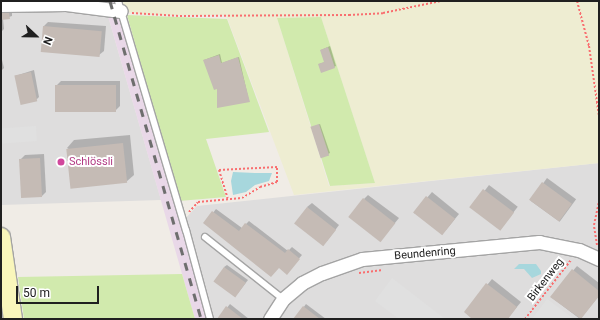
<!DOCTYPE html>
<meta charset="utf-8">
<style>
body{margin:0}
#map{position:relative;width:600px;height:320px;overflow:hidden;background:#f0ece6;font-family:Roboto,sans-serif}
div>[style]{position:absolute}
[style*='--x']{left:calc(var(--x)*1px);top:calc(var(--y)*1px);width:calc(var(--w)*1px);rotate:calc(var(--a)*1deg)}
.residential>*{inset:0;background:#dedddd}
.industrial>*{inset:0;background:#e9d8e8}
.farmland>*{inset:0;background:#eeedd2}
.grass>*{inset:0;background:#d1eaad}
.parking>*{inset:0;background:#e0e0e0;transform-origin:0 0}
.water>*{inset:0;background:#a7d7dd}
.shadow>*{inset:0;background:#0003;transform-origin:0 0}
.building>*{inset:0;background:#c5bbb5;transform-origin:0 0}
.path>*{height:2px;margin-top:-1px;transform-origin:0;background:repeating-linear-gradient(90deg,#f96e6f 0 2px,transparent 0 4px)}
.roads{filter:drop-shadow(1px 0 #a4a4a4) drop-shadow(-1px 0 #a4a4a4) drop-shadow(0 1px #a4a4a4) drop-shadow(0 -1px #a4a4a4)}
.lane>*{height:6px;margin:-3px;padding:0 3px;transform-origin:3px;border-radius:3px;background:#fff}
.street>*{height:13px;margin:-6.5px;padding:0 6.5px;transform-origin:6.5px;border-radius:6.5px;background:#fff}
.secondary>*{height:18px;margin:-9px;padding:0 9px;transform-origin:9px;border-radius:9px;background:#f9f6bb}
.rail>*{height:3px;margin-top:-1.5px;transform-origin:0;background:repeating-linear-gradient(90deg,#6e6e6e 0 8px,transparent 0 16px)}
.dots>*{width:11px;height:11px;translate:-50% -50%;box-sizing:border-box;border:2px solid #fff;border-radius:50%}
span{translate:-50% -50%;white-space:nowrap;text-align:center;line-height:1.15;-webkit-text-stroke:4px #fff;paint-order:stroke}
.hotel-label{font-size:11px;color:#b23c85}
.left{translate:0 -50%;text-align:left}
.street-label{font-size:11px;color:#202020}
.frame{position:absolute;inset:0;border:2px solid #202020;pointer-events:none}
.north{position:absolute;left:16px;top:16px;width:40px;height:40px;-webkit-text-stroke:3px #fff;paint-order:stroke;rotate:112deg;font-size:11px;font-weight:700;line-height:16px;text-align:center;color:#202020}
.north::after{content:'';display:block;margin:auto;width:14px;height:18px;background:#202020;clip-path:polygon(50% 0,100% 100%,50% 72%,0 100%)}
.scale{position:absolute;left:16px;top:286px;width:83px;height:18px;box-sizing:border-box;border:2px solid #202020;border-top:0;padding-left:5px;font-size:12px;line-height:14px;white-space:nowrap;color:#202020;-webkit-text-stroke:3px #fff;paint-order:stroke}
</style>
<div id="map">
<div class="residential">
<i style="clip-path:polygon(1px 1px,76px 5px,108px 16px,161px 200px,1px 205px)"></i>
<i style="clip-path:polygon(599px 163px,599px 319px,210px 319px,183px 221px,197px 206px)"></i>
</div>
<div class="industrial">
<i style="clip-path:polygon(76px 1px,118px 1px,210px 319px,195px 319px,108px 16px,76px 5px)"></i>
</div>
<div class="farmland">
<i style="clip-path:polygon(evenodd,118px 1px,599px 1px,599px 163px,294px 195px,226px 15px,149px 15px,121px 11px,118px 1px,321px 17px,375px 183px,329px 186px,277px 18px,321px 17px)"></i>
</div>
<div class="grass">
<i style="clip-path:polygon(127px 15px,227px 19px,269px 132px,206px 139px,226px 197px,179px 201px)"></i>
<i style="clip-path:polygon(321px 17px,375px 183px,330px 186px,277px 18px)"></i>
<i style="clip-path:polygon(182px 274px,195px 319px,24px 319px,18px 277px)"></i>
</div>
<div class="parking">
<i style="left:36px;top:126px;width:15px;height:35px;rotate:86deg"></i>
<i style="clip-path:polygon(392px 278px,445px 319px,399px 319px,375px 301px)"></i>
<i style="clip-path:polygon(547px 299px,574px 319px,532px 319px)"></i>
</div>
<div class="water">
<i style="clip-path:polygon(233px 172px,255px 173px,272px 173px,269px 181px,255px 185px,246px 192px,233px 195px,231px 181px)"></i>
<i style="clip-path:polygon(519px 264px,536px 264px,541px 271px,541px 274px,532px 278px,524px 269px,514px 269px)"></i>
</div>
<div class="shadow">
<i style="clip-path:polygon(1px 10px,12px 10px,12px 16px,3px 19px,4px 29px,1px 32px)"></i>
<i style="clip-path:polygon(48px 22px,106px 26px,104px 51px,99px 55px,43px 27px)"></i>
<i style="clip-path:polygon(330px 46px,336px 66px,322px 72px,319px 64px,325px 62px,321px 50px)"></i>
<i style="clip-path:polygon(220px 54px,222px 63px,239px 57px,249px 101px,218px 87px,204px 60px)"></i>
<i style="clip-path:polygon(1px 56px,4px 68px,1px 71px)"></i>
<i style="clip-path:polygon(34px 70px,39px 97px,36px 100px,15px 76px)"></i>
<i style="clip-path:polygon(61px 81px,120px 81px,120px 106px,116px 110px,56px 86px)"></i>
<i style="clip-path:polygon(320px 124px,330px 153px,328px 154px,313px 127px)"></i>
<i style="clip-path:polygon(130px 135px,134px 175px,126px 182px,67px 148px,74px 140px)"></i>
<i style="clip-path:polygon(44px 154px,46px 192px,42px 196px,20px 160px,25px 155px)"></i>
<i style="left:547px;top:178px;width:36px;height:28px;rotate:36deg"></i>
<i style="left:489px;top:185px;width:36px;height:28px;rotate:37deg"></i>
<i style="clip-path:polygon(432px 192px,459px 214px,446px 230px,414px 213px)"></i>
<i style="clip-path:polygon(368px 195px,399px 218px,381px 240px,364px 199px)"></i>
<i style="clip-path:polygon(312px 203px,339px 225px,327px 241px,307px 207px)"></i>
<i style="clip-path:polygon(216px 209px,242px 228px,249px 221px,288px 251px,292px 247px,302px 255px,289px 270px,279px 267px,205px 223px)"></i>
<i style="clip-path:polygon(227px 265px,248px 280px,238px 293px,224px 267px)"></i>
<i style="clip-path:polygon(577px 266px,599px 283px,599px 296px,580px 319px,551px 297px)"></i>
<i style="clip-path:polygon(492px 279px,521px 302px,507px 319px,474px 319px,465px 312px)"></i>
<i style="clip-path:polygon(230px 304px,249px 319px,218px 319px)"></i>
<i style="clip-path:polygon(306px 304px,326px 319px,295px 319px)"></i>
</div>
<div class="building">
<i style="clip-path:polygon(1px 13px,9px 13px,10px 19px,1px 20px)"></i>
<i style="left:43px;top:26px;width:59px;height:26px;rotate:5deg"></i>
<i style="clip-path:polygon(328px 47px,335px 68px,321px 73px,318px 64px,324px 62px,320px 50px)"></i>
<i style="clip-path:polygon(219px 55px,221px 63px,238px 57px,250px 102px,217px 108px,217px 89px,214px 90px,203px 60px)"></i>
<i style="left:31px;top:72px;width:30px;height:17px;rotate:78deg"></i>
<i style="left:55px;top:85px;width:61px;height:27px"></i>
<i style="left:319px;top:124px;width:33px;height:9px;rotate:72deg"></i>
<i style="left:123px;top:143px;width:40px;height:57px;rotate:84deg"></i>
<i style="left:40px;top:158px;width:39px;height:21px;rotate:87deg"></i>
<i style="left:542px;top:182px;width:37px;height:22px;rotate:36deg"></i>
<i style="left:483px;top:189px;width:39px;height:23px;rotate:37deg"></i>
<i style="left:426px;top:196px;width:37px;height:21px;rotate:38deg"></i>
<i style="left:363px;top:198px;width:41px;height:24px;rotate:38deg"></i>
<i style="left:307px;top:207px;width:37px;height:21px;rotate:38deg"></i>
<i style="clip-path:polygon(212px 211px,239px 231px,245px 223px,285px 253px,288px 249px,300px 259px,287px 275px,279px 268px,271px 277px,203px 223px)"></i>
<i style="left:224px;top:267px;width:27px;height:18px;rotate:36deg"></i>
<i style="clip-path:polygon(572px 269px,599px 291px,599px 296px,581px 319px,550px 297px)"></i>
<i style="clip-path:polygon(486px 283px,517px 307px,508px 319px,472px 319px,464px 312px)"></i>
<i style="clip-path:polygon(226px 306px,243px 319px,217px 319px)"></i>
<i style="clip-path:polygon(303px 306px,320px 319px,293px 319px)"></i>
</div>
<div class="path">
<i style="--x:577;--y:1;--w:47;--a:75.1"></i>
<i style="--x:589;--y:46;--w:71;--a:81.9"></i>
<i style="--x:132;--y:13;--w:48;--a:3.6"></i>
<i style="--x:180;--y:16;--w:169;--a:-0.3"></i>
<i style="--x:349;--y:15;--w:34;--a:-3"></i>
<i style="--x:383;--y:13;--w:59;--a:-11.7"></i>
<i style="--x:189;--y:212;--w:13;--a:-48"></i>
<i style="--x:198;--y:202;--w:44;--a:-5.2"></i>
<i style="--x:242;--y:198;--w:21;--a:-31"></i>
<i style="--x:260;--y:187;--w:18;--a:-16"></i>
<i style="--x:277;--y:182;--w:15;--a:-90"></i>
<i style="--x:277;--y:167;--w:58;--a:177"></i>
<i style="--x:219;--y:170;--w:30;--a:73"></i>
<i style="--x:597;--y:245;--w:20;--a:-99"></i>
<i style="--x:594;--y:225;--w:24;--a:-78"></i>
<i style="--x:359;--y:273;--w:24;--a:-7"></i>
<i style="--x:525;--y:319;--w:75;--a:-52.1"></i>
</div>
<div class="roads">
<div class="lane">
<i style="--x:118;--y:1;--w:239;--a:73.5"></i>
<i style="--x:186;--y:230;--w:92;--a:74.9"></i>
<i style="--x:205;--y:237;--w:100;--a:38.5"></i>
</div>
<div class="street">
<i style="--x:1;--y:5;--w:65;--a:-0.9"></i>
<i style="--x:66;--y:4;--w:55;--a:7.3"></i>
<i style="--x:270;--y:319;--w:24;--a:-57"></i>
<i style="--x:283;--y:299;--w:25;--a:-40"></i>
<i style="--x:302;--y:283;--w:22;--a:-27"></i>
<i style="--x:322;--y:273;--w:42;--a:-19.3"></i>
<i style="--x:362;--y:259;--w:178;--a:-5.5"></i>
<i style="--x:539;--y:242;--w:41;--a:11.3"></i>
<i style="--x:579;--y:250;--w:22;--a:24"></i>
</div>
<div class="secondary">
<i style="--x:1;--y:237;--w:83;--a:81.7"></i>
</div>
</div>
<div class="rail">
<i style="--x:110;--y:1;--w:331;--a:74"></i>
</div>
<div class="dots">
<i style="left:61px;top:162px;background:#d1479c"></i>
</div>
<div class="hotel-label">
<span class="left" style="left:69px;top:162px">Schlössli</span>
</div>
<div class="street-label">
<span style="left:425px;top:254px;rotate:-5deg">Beundenring</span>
<span style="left:546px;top:280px;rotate:-52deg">Birkenweg</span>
</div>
<div class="frame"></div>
<div class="north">N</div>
<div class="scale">50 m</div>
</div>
